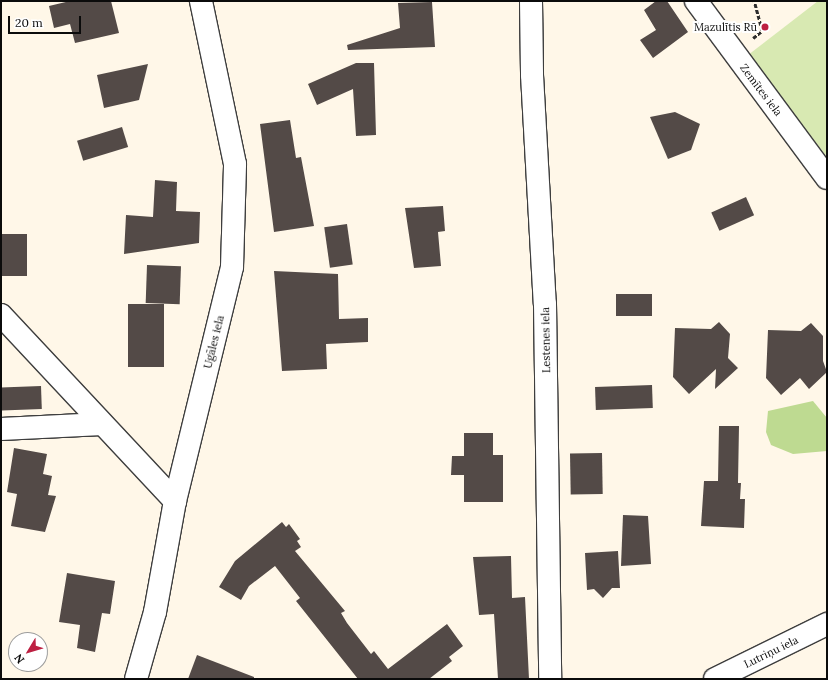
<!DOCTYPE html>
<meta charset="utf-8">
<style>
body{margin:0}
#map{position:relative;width:828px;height:680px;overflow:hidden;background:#fff7e8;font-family:Lora,serif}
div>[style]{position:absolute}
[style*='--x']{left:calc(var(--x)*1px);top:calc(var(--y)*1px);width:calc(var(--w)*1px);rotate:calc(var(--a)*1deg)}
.green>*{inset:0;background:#d8e9b2}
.forest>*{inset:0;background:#beda91}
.building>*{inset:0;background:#534a47;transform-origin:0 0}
.path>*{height:2.5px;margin-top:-1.25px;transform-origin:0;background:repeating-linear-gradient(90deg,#2d2d2d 0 4px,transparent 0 6px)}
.roads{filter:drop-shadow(1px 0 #3e3e3e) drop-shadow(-1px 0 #3e3e3e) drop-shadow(0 1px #3e3e3e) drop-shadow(0 -1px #3e3e3e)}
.minor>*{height:22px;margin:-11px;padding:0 11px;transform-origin:11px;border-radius:11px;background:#fff}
.dots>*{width:11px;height:11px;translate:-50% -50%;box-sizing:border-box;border:2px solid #fff;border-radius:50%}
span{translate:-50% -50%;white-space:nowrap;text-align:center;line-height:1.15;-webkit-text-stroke:4px #fff;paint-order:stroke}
.poi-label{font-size:11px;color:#0b0b0b}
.right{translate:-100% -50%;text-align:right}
.street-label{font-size:11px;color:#0b0b0b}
.frame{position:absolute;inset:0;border:2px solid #0b0b0b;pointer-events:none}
.north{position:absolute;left:8px;top:632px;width:40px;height:40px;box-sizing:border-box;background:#fff;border:1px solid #9d9d9d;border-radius:50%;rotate:232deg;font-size:11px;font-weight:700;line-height:16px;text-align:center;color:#0b0b0b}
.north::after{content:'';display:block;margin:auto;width:14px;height:18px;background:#bd2042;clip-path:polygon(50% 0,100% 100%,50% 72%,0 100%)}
.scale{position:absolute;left:8px;top:16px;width:73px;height:18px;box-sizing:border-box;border:2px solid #0b0b0b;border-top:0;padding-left:5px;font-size:12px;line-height:14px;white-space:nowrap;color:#0b0b0b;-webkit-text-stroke:3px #fff;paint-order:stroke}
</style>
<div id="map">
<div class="green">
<i style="clip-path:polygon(818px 1px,827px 1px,827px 157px,748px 55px)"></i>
</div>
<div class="forest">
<i style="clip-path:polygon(813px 401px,827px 418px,827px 451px,793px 454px,771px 445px,766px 432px,768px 411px)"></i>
</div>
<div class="building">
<i style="clip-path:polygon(70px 1px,111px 1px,119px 33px,75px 43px,70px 24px,54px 28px,49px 6px)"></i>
<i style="clip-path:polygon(656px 1px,667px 1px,688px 32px,653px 58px,640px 40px,656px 30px,644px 10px)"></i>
<i style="clip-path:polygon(432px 2px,435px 47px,348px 50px,347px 45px,400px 28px,398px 3px)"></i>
<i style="clip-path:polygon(356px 63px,374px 63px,376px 135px,356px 136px,353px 89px,317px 105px,308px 84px)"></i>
<i style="clip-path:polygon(148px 64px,139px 100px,104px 108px,97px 75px)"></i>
<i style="clip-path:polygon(675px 112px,700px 124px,691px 150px,668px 159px,650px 117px)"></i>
<i style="clip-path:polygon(290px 120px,296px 158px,301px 157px,314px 226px,274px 232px,260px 124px)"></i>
<i style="left:122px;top:127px;width:21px;height:47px;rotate:73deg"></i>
<i style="clip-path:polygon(155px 180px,177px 182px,176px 211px,200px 212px,199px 243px,124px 254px,126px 215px,153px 217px)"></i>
<i style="left:746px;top:197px;width:20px;height:38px;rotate:66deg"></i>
<i style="clip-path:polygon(443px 206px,445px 231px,438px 232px,441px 266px,414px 268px,405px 208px)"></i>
<i style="left:347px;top:224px;width:41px;height:23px;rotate:82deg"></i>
<i style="left:1px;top:234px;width:26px;height:42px"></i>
<i style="left:147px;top:265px;width:34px;height:38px;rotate:2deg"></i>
<i style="clip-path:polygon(274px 271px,338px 274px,339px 319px,368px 318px,368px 342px,326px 344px,327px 369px,282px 371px)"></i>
<i style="left:616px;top:294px;width:36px;height:22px"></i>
<i style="left:128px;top:304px;width:36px;height:63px"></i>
<i style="clip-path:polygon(719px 322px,730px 334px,728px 358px,738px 368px,715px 389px,716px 369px,689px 394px,673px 377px,675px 328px,711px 329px)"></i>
<i style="clip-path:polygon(811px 323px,823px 336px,823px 361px,827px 372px,809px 389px,800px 378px,781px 395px,766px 378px,768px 330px,801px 331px)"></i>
<i style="left:652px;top:385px;width:23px;height:57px;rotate:88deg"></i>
<i style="left:41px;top:386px;width:23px;height:40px;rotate:88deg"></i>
<i style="clip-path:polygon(719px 426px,739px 426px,738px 483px,741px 483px,740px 499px,745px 499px,744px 528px,701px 526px,704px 481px,718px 481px)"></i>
<i style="clip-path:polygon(464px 433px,493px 433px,493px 455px,503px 455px,503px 502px,464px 502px,464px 475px,451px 475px,452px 456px,464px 456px)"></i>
<i style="clip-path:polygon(14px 448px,47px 454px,43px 474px,52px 476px,48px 495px,56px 496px,45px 532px,11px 526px,17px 494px,7px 492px)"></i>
<i style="left:602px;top:453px;width:41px;height:32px;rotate:89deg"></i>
<i style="clip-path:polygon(623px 515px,648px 516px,651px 564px,621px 566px)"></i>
<i style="clip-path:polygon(282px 522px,286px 527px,289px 524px,300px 539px,297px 541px,301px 547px,295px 551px,345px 611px,341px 613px,347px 623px,371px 654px,374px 651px,388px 669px,447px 624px,463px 646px,449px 657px,452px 661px,429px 679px,358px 679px,296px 601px,300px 598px,275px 566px,249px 586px,241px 600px,219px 587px,235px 561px)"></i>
<i style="clip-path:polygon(618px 551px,620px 588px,612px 588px,603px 598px,594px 589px,587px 590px,585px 553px)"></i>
<i style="clip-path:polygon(511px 556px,512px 598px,525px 597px,529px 679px,498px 679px,494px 614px,479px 615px,473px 557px)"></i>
<i style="clip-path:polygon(67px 573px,115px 581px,110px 614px,102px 613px,95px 652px,77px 648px,80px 625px,59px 622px)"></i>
<i style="clip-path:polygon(197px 655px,254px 677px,254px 679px,188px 679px)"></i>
</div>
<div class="path">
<i style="--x:753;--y:38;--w:11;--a:-38"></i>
<i style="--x:762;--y:31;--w:31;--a:-105"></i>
</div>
<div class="roads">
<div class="minor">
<i style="--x:531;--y:1;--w:74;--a:89.2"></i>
<i style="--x:532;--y:75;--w:229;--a:86.8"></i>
<i style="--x:545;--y:304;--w:375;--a:89.2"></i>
<i style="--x:696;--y:1;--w:220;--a:53.5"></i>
<i style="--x:1;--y:315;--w:255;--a:46.9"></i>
<i style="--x:1;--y:429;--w:101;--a:-2.8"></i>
<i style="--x:136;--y:679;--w:70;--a:-74.2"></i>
<i style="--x:155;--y:612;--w:113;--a:-79.8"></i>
<i style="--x:175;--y:501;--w:241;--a:-76.3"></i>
<i style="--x:232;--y:267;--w:103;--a:-88.3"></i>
<i style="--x:235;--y:164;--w:167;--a:-101.8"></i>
<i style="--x:715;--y:679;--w:125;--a:-26.2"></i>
</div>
</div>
<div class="dots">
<i style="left:765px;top:27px;background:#bd2042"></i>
</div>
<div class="poi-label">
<span class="right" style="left:757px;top:27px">Mazulītis Rū</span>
</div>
<div class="street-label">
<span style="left:761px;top:90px;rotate:53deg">Zemītes iela</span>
<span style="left:546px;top:340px;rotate:-91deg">Lestenes iela</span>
<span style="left:214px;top:342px;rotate:-76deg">Ugāles iela</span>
<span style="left:771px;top:652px;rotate:-26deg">Lutriņu iela</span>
</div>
<div class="frame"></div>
<div class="north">N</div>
<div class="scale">20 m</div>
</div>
